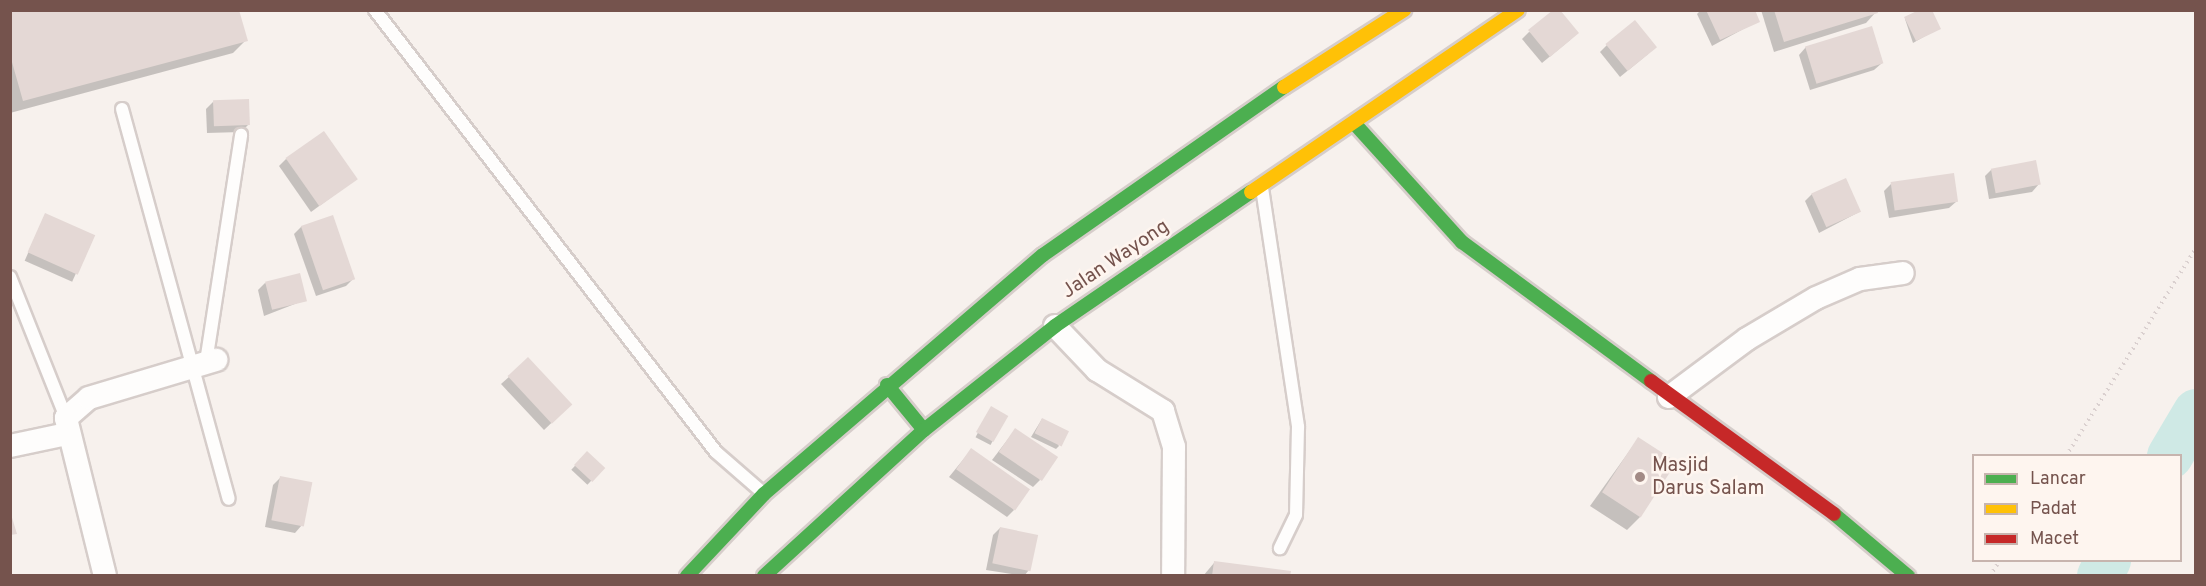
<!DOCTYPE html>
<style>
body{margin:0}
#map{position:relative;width:2206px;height:586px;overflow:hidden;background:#f7f1ed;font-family:Overpass,sans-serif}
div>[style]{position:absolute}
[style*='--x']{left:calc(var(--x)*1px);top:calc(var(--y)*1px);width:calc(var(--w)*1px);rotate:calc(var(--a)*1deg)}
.shadow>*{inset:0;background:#0003;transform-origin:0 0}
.river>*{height:46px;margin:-23px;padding:0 23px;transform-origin:23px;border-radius:23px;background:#cfe9e5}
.building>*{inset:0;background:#e4d8d5;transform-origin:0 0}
.path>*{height:4px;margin-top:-2px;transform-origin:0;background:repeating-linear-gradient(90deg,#dad0cf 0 1.5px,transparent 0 6px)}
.roads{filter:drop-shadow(2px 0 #d6cdca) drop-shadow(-2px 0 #d6cdca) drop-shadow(0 2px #d6cdca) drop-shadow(0 -2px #d6cdca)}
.lane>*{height:12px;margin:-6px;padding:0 6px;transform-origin:6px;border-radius:6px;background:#fefdfc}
.street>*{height:22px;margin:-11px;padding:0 11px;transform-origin:11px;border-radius:11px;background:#fefdfc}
.fast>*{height:14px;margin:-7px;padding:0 7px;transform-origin:7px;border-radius:7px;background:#4caf50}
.slow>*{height:14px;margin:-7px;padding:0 7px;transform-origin:7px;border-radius:7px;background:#ffc107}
.jam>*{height:14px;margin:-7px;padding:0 7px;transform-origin:7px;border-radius:7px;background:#c62828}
.dots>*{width:16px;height:16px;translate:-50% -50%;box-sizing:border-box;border:3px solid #fef5ef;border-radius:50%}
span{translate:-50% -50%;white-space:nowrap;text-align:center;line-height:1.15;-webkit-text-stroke:5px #fef5ef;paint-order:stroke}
.street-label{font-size:20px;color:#75534d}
.poi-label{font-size:20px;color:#75534d}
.left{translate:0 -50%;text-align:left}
.frame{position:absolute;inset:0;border:12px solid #75534d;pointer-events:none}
.legend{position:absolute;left:1972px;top:454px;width:210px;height:108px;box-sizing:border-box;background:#fef5ef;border:2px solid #c7b4ae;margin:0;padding:8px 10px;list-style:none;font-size:18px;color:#75534d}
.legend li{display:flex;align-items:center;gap:12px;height:30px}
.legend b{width:30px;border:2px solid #c7b4ae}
</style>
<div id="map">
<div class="shadow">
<i style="clip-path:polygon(10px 10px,246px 40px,233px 53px,10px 113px)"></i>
<i style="clip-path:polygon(1701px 10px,1753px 10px,1758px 21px,1712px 46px,1697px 14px)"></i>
<i style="clip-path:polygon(1761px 10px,1876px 10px,1876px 12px,1866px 23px,1774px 52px)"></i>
<i style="clip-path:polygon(1905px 19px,1939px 28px,1913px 43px)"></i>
<i style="clip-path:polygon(1529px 32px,1570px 40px,1542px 63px,1522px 39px)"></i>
<i style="clip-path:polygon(1607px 45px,1648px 54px,1620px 77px,1600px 52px)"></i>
<i style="clip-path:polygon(1806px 47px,1882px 63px,1874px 70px,1810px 90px,1799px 55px)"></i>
<i style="clip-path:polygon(213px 102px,249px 124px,241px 132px,207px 133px,206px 109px)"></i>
<i style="clip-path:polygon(286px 159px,356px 179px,311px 212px,279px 166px)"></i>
<i style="clip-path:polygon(1992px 169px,2039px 184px,2032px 192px,1989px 199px,1985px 176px)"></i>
<i style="clip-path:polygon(1891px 184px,1957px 201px,1949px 208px,1889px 218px,1884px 191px)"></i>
<i style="clip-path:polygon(1812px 194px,1859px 212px,1819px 233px,1805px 201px)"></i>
<i style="left:45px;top:215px;width:52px;height:50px;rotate:24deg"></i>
<i style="clip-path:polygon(302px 226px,353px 279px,346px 286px,316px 296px,294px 234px)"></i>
<i style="clip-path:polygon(265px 283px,305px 300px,264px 316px,258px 290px)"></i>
<i style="clip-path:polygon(528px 360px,563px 412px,544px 430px,501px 384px)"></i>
<i style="left:991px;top:408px;width:17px;height:33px;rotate:28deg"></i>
<i style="clip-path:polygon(1042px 419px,1059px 446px,1056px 449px,1031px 437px)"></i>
<i style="clip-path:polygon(1015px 430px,1040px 480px,1033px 487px,992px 460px)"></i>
<i style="clip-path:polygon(1638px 439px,1640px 517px,1627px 530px,1590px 506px)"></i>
<i style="clip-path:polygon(971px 450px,1014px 510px,1007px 517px,949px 477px)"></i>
<i style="left:587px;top:453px;width:22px;height:23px;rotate:43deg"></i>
<i style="clip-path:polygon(280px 478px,302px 525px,295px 533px,265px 527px,273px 485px)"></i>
<i style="clip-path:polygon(1000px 528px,1029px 570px,1024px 576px,986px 570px,993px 535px)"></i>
<i style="clip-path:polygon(1214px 563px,1289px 576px,1203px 576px)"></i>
</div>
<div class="river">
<i style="--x:2170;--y:456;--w:51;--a:-59.4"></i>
<i style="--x:2100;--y:576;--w:18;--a:-63"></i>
</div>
<div class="building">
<i style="clip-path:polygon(10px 10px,239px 10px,248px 41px,23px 101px,10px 55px)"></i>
<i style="clip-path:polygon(1553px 10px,1560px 10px,1579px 33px,1550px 57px,1528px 30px)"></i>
<i style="clip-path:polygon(1706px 10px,1755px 10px,1760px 22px,1720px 40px)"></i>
<i style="clip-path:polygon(1774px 10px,1877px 10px,1878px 13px,1784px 42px)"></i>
<i style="clip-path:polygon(1919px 10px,1932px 10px,1941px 29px,1916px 41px,1904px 17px)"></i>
<i style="left:1635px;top:20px;width:35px;height:38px;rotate:51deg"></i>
<i style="left:1872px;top:26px;width:39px;height:70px;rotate:73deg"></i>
<i style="left:249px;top:99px;width:26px;height:36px;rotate:88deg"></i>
<i style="left:324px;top:131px;width:59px;height:47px;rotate:55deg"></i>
<i style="left:2036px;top:160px;width:25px;height:46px;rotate:79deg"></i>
<i style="left:1954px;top:173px;width:29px;height:64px;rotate:82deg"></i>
<i style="left:1846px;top:178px;width:37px;height:38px;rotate:66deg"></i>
<i style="left:45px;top:213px;width:55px;height:43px;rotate:24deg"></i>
<i style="left:333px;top:215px;width:68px;height:34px;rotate:71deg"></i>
<i style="left:300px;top:273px;width:29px;height:36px;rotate:76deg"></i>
<i style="left:528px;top:357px;width:65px;height:28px;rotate:47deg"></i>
<i style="left:991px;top:406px;width:20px;height:30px;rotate:30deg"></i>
<i style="left:1042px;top:418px;width:30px;height:17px;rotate:26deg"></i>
<i style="left:1015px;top:428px;width:52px;height:29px;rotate:34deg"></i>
<i style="left:1638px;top:437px;width:46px;height:66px;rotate:33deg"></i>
<i style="left:971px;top:448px;width:72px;height:26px;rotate:35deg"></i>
<i style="left:587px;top:451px;width:25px;height:19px;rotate:43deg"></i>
<i style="left:280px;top:476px;width:33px;height:45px;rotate:11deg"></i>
<i style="clip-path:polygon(10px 511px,17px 534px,10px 535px)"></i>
<i style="left:1000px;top:527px;width:39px;height:37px;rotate:12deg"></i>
<i style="clip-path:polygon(1214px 561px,1291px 571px,1290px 576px,1212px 576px)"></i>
</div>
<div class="path">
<i style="--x:2066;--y:456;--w:245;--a:-58"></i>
<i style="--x:1990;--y:576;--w:19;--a:-58"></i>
</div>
<div class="roads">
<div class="lane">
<i style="--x:375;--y:10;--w:558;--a:52.35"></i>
<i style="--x:716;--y:452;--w:61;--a:41"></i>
<i style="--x:122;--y:109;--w:404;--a:74.7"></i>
<i style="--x:1262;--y:188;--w:242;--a:81.4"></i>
<i style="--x:1298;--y:427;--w:88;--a:91.3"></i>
<i style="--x:1296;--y:515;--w:37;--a:116"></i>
<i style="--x:10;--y:277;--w:152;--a:68.3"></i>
<i style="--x:206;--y:362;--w:230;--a:-81.2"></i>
</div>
<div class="street">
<i style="--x:1055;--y:326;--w:61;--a:46.3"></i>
<i style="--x:1097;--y:370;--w:78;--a:31.8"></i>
<i style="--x:1163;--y:411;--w:38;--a:73"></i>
<i style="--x:1174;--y:447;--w:129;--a:90.4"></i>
<i style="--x:1669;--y:397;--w:97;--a:-36.6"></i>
<i style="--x:1747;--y:339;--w:80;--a:-30.7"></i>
<i style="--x:1816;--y:298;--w:48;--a:-23.4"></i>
<i style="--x:1860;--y:279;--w:43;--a:-7.9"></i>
<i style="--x:10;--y:446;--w:58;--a:-11.9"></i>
<i style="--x:105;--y:576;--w:163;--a:-103.9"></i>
<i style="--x:66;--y:418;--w:30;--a:-41"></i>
<i style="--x:89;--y:398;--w:133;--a:-16.7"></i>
</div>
<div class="fast">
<i style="--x:1354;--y:123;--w:161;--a:47.8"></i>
<i style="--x:1462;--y:242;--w:235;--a:36.3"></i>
<i style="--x:887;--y:385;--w:58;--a:50.6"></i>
<i style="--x:1834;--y:514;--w:97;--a:40"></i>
<i style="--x:687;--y:576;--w:112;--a:-46.8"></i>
<i style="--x:764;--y:494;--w:367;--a:-40.6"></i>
<i style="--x:1043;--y:255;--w:294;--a:-34.9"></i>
<i style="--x:764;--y:576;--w:217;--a:-42.4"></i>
<i style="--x:924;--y:430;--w:167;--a:-38.4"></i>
<i style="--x:1055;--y:326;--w:237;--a:-34.4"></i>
</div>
<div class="slow">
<i style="--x:1284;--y:87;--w:143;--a:-32.7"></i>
<i style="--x:1251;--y:192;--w:323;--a:-34.3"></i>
</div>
<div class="jam">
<i style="--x:1651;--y:381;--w:226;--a:36"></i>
</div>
</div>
<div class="dots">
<i style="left:1640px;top:477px;background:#a28a85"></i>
</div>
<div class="street-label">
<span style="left:1116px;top:260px;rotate:-34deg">Jalan Wayong</span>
</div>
<div class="poi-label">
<span class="left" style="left:1652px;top:478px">Masjid<br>Darus Salam</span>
</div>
<div class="frame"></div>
<ul class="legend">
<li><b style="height:8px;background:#4caf50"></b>Lancar</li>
<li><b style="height:8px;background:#ffc107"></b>Padat</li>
<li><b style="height:8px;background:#c62828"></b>Macet</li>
</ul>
</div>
